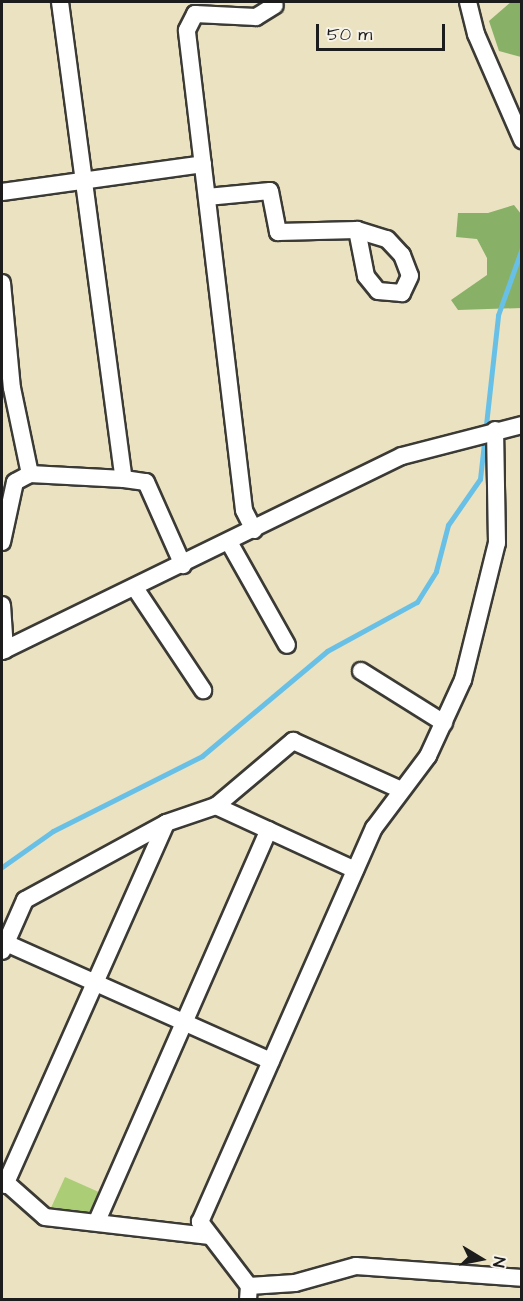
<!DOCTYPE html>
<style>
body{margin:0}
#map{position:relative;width:523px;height:1301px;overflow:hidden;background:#eae2c1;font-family:"Architects Daughter",sans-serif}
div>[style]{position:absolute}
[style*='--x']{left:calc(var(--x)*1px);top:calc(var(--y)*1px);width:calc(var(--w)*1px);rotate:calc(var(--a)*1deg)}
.green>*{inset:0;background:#abcd76}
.forest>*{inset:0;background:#88b067}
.stream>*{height:5px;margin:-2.5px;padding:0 2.5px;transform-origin:2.5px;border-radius:2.5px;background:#69c0e6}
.roads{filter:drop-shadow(2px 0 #3b3a35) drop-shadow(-2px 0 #3b3a35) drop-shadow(0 2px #3b3a35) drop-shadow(0 -2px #3b3a35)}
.minor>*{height:16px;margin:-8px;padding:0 8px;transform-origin:8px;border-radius:8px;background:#fff}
span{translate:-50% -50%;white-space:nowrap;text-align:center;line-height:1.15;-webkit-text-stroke:4.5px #f7f3e8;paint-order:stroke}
.frame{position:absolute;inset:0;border:3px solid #1c1c1c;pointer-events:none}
.north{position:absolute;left:451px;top:1229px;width:60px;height:60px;-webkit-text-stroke:4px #f7f3e8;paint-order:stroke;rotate:100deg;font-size:16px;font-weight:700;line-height:24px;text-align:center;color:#1c1c1c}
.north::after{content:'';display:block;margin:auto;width:21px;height:27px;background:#1c1c1c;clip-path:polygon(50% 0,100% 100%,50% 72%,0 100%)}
.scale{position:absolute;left:316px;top:24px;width:129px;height:27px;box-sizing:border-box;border:3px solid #1c1c1c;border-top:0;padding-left:8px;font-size:18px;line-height:21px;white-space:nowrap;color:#1c1c1c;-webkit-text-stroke:4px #f7f3e8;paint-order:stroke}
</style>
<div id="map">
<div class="green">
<i style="clip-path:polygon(65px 1177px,101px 1193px,94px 1212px,86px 1216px,50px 1210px)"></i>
</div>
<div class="forest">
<i style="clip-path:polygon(511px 2px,521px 2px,521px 57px,499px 51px,489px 21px)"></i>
<i style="clip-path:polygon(514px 205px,521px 214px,521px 308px,458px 310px,451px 300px,487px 275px,487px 258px,477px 239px,456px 237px,458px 213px,488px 213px)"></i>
</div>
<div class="stream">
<i style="--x:522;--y:151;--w:16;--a:90"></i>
<i style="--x:2;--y:867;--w:62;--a:-35.2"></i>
<i style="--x:53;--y:831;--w:167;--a:-26.7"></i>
<i style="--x:202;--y:756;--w:163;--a:-40"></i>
<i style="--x:327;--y:651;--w:102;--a:-28.6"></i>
<i style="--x:417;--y:602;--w:36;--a:-58"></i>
<i style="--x:436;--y:571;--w:48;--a:-75.4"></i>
<i style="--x:448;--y:525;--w:56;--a:-55.2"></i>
<i style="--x:480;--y:479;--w:165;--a:-83.7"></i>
<i style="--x:498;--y:315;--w:71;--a:-70.3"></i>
</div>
<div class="roads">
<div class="minor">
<i style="--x:60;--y:2;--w:481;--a:82.4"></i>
<i style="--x:124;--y:479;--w:22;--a:8"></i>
<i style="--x:146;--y:482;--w:91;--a:66"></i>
<i style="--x:468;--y:2;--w:33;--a:76"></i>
<i style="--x:476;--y:34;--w:116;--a:66.5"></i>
<i style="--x:2;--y:192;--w:203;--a:-7.9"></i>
<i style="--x:207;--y:197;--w:63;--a:-5.4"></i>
<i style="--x:270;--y:191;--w:42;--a:79"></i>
<i style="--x:278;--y:232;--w:79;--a:-1.5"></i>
<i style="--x:357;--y:230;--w:31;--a:17"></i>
<i style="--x:387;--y:239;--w:22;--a:47"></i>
<i style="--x:402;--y:255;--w:22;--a:69"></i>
<i style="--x:410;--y:276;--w:19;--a:115"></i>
<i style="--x:402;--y:293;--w:24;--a:-175"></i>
<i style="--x:378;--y:291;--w:19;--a:-129"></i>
<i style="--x:366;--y:276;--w:47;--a:-101.1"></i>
<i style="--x:2;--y:283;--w:105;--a:84.6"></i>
<i style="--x:12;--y:388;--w:88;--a:78.2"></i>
<i style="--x:254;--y:530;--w:22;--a:-117"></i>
<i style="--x:244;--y:510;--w:483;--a:-96.8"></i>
<i style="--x:187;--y:30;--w:18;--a:-63"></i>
<i style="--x:195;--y:14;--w:61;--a:2.8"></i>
<i style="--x:256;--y:17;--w:22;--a:-32"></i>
<i style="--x:2;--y:542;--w:61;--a:-77.8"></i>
<i style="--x:15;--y:482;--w:17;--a:-28"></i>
<i style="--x:30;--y:474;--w:94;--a:3"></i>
<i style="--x:229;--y:542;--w:118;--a:60.6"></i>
<i style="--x:135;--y:588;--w:123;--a:56.3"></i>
<i style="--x:2;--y:605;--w:45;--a:86.2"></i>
<i style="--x:2;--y:651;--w:445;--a:-26"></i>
<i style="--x:402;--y:456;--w:124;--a:-14.5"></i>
<i style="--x:361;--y:671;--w:98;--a:32.1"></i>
<i style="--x:216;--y:806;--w:153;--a:24.7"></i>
<i style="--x:6;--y:943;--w:47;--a:-66.2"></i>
<i style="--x:25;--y:900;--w:161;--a:-28.6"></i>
<i style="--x:166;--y:823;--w:53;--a:-18.8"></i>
<i style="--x:216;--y:806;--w:101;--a:-40.2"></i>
<i style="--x:293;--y:741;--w:119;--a:24.4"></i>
<i style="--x:2;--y:951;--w:9;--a:-63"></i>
<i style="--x:6;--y:943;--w:290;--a:24"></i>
<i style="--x:2;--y:1179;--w:57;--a:41.5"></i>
<i style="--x:45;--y:1217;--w:166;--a:6.6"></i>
<i style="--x:5;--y:1185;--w:396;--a:-66"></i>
<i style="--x:97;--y:1221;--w:427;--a:-66.3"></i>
<i style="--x:249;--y:1286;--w:46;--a:-3.7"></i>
<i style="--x:295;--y:1283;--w:63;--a:-15.6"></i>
<i style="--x:356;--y:1266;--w:166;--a:4.1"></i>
<i style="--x:248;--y:1300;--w:14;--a:-86"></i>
<i style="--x:249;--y:1286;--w:81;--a:-127.4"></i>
<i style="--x:200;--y:1222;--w:431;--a:-66.2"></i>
<i style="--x:374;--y:828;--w:90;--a:-53.1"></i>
<i style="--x:428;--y:756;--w:84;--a:-65.3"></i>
<i style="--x:463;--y:680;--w:141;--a:-76.1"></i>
<i style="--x:497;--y:543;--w:113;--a:-91"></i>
</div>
</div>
<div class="frame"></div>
<div class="north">N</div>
<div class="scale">50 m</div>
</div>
